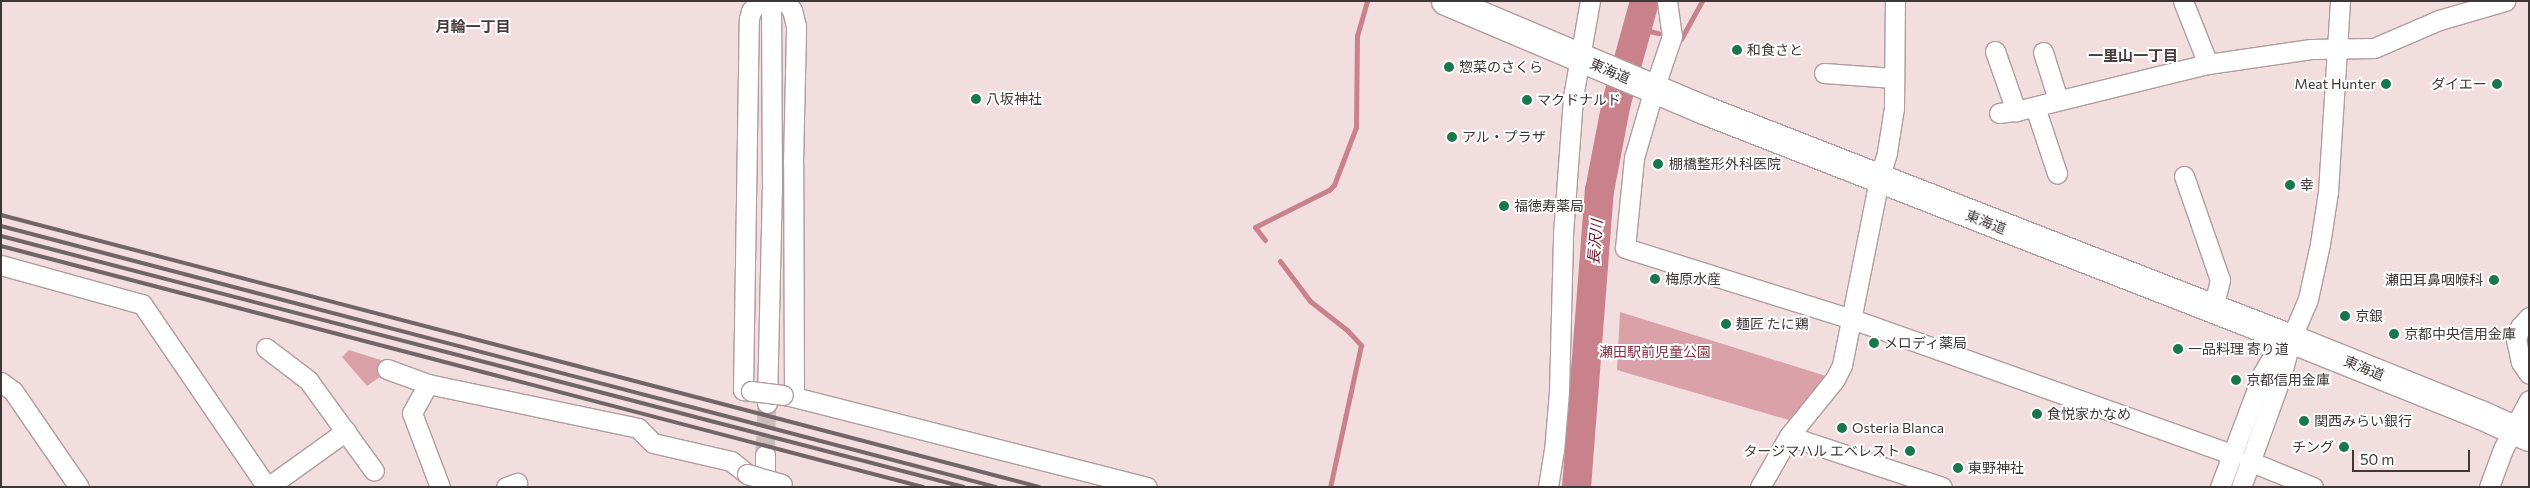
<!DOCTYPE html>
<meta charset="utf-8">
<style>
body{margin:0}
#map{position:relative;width:2530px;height:488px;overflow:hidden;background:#f2dddf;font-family:Commissioner,"Noto Sans JP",sans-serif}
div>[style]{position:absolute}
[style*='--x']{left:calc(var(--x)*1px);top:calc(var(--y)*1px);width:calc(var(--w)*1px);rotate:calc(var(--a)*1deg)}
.green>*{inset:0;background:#daa2a8}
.stream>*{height:5px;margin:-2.5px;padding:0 2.5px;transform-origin:2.5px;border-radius:2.5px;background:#c9828b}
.river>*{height:29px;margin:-14.5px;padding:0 14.5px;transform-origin:14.5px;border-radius:14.5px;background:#c9828b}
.minor-tunnel>*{height:19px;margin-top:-9.5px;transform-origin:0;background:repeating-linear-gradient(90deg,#cebcbd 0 19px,transparent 0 28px)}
.roads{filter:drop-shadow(1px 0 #b09c9e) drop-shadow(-1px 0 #b09c9e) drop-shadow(0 1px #b09c9e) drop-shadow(0 -1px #b09c9e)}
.minor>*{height:19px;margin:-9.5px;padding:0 9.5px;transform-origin:9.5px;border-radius:9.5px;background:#fff}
.highway>*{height:28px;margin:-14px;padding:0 14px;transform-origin:14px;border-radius:14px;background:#fff}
.rail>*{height:4px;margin:-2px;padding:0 2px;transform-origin:2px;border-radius:2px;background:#716567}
.bridges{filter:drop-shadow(1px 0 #b09c9e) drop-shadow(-1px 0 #b09c9e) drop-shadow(0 1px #b09c9e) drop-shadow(0 -1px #b09c9e)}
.minor-bridge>*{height:19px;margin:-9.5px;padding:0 9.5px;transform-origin:9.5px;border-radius:9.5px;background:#fff}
.dots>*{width:14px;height:14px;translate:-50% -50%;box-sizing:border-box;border:2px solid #fff;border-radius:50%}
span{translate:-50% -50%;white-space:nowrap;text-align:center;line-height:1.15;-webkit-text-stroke:4px #fff;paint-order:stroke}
.poi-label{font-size:14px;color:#3e3637}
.left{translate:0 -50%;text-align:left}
.right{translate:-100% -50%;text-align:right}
.street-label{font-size:14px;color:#3e3637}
.park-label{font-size:14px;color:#883242}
.neighbourhood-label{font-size:15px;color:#4b3b3c;font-weight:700}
.water-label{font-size:15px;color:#671127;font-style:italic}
.frame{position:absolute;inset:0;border:2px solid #3e3637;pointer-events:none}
.scale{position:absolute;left:2352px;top:450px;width:118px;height:22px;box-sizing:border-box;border:2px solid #3e3637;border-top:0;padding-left:6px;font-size:15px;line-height:18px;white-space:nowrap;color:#3e3637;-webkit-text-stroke:4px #fff;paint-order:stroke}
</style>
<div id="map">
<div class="green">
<i style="clip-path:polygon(1620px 312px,1826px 376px,1789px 420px,1617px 370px)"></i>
<i style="clip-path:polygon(349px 350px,384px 361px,380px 377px,367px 386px,342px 357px)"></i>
</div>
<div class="stream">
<i style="--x:1635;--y:1;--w:22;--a:82"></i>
<i style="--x:1636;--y:28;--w:23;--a:13"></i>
<i style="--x:1681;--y:39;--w:43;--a:-61.1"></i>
<i style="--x:1265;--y:240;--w:16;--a:-128"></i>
<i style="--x:1255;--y:227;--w:83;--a:-26.6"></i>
<i style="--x:1329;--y:190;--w:7;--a:-45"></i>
<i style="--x:1334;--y:185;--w:62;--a:-69.2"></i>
<i style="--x:1356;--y:127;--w:91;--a:-89.4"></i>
<i style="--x:1357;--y:36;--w:36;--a:-74"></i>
<i style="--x:1280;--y:261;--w:50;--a:53.1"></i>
<i style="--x:1310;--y:301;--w:47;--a:38.1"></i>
<i style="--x:1347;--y:330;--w:21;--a:47"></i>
<i style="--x:1361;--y:345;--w:145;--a:102.3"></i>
</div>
<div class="river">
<i style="--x:1576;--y:487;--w:298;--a:-85.6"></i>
<i style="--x:1599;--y:190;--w:90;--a:-79.1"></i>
<i style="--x:1616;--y:102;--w:105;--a:-74.5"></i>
</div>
<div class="minor-tunnel">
<i style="--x:765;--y:455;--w:52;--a:-87.8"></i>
</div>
<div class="roads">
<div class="minor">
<i style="--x:1667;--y:1;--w:35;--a:82"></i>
<i style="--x:1672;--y:36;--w:56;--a:108.8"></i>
<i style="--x:1654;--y:89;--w:72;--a:106.2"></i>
<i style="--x:1634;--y:158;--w:90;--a:95.7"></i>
<i style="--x:1625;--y:248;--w:238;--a:17.4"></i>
<i style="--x:1852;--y:319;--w:402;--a:19.6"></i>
<i style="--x:2183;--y:1;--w:68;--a:68.4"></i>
<i style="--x:1995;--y:51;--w:64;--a:70.7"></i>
<i style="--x:2043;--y:52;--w:50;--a:72.6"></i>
<i style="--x:1824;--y:73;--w:70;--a:4.1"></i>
<i style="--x:2035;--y:107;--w:70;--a:71.6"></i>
<i style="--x:1999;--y:113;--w:17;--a:-7"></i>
<i style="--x:2016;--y:111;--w:198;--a:-13.8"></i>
<i style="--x:2208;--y:64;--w:104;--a:-8.3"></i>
<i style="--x:2311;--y:49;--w:63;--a:-0.9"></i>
<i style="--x:2374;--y:48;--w:71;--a:-23.3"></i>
<i style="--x:2439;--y:20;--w:69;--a:-16.1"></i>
<i style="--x:2184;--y:176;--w:110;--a:70.9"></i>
<i style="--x:2220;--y:280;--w:29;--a:104"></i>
<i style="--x:1;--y:265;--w:146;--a:15.5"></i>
<i style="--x:142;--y:304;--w:222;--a:55.7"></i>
<i style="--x:2529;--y:317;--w:13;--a:132"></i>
<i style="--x:2520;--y:327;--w:13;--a:108"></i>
<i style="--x:2516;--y:339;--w:24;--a:78"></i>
<i style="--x:2521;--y:362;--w:14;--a:56"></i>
<i style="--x:266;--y:348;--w:53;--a:37.3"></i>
<i style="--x:308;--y:380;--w:112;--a:54"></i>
<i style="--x:387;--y:369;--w:44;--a:20.1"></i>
<i style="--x:428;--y:384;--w:215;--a:11.8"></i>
<i style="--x:638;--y:428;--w:21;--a:45"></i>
<i style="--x:653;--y:443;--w:80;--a:13"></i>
<i style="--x:731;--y:461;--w:21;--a:39"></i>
<i style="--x:1;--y:382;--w:15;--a:37"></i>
<i style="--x:13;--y:391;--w:116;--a:55.5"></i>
<i style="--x:428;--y:384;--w:33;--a:119"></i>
<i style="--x:412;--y:413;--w:79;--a:69.3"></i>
<i style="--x:751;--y:391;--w:8;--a:-173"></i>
<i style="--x:743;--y:390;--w:371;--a:-89.1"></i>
<i style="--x:749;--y:19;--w:8;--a:-76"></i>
<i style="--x:751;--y:11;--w:13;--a:-51"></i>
<i style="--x:783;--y:395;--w:11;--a:10"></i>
<i style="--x:794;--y:397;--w:234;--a:-90.2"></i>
<i style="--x:793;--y:163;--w:137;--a:-88.7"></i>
<i style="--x:796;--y:26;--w:16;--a:-104"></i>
<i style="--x:792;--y:10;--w:11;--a:-128"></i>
<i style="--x:794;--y:397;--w:364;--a:14.3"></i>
<i style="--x:767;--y:403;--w:213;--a:-88.7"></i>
<i style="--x:772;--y:190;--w:189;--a:-90.3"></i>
<i style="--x:1789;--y:436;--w:161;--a:18.4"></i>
<i style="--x:2249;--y:461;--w:69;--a:22.1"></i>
<i style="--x:268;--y:487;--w:96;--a:-35.7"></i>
<i style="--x:506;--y:487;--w:12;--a:-20"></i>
<i style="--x:765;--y:487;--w:32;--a:-90"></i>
<i style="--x:1548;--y:487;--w:36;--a:-81"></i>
<i style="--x:1554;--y:451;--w:60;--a:-85.2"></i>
<i style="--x:1559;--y:391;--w:157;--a:-88.5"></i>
<i style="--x:1563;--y:234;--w:137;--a:-85.8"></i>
<i style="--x:1573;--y:97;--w:97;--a:-80"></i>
<i style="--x:1760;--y:487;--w:59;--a:-60.4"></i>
<i style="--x:1789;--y:436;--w:73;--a:-51.1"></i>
<i style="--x:1835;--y:379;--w:16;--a:-63"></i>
<i style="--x:1842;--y:365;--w:190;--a:-78.7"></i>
<i style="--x:1879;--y:179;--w:28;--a:-73"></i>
<i style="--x:1887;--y:152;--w:45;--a:-81"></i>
<i style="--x:1894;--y:108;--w:107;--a:-89.5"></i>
<i style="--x:2220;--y:487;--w:122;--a:-69.3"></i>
<i style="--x:2263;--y:373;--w:14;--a:-60"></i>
<i style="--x:2270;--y:361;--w:30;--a:-48"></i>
<i style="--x:2241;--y:487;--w:114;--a:-70"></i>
<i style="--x:2280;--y:380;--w:42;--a:-75"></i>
<i style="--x:2291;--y:339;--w:43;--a:-67"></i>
<i style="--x:2308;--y:299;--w:56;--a:-77.7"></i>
<i style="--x:2320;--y:244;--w:53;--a:-81.3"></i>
<i style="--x:2328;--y:192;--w:191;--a:-86.4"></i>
<i style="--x:2489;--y:487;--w:40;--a:-69.8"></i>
<i style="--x:2503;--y:449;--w:55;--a:-62"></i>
</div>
<div class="highway">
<i style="--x:1446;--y:1;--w:280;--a:22.9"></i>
<i style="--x:1704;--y:110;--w:630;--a:21.31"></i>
<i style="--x:2291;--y:339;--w:205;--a:21.8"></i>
<i style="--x:2481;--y:415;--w:53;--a:24.6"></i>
</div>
</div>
<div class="rail">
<i style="--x:1;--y:215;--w:1073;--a:14.68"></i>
<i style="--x:1;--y:226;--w:1029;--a:14.7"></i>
<i style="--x:1;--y:236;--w:995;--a:14.61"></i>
<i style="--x:1;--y:246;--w:953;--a:14.65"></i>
</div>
<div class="bridges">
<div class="minor-bridge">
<i style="--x:751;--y:391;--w:32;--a:7"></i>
<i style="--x:747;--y:474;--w:36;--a:16"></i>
</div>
</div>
<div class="dots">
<i style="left:1737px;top:50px;background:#19774d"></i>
<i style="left:1449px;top:67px;background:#19774d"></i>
<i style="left:2386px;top:84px;background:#19774d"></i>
<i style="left:2497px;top:84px;background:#19774d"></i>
<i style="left:976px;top:99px;background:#19774d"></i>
<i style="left:1527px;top:100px;background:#19774d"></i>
<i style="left:1452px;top:137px;background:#19774d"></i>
<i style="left:1658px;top:164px;background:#19774d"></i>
<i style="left:2290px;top:185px;background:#19774d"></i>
<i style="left:1504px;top:206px;background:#19774d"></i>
<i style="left:1655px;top:279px;background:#19774d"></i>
<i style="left:2494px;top:280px;background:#19774d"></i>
<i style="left:2345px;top:316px;background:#19774d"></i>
<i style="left:1726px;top:324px;background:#19774d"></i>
<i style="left:2394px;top:334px;background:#19774d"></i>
<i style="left:1874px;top:343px;background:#19774d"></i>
<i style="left:2178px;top:349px;background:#19774d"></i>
<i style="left:2236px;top:380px;background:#19774d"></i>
<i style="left:2037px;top:414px;background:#19774d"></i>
<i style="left:2304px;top:421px;background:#19774d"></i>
<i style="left:1842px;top:428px;background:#19774d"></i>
<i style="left:2344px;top:447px;background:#19774d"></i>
<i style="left:1910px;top:451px;background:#19774d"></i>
<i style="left:1958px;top:468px;background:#19774d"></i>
</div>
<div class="poi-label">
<span class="left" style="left:1747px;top:50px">和食さと</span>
<span class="left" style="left:1459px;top:67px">惣菜のさくら</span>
<span class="right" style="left:2376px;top:84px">Meat Hunter</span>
<span class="right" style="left:2487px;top:84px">ダイエー</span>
<span class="left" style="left:986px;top:99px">八坂神社</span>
<span class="left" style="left:1537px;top:100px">マクドナルド</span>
<span class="left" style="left:1462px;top:137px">アル・プラザ</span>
<span class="left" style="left:1669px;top:164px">棚橋整形外科医院</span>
<span class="left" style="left:2300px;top:185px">幸</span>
<span class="left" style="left:1514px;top:206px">福徳寿薬局</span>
<span class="left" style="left:1665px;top:279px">梅原水産</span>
<span class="right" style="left:2483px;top:280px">瀬田耳鼻咽喉科</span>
<span class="left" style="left:2355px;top:316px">京銀</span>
<span class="left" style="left:1736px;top:324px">麺匠 たに鶏</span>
<span class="left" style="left:2404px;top:334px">京都中央信用金庫</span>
<span class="left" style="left:1884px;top:343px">メロディ薬局</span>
<span class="left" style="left:2188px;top:349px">一品料理 寄り道</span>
<span class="left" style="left:2246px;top:380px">京都信用金庫</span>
<span class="left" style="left:2047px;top:414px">食悦家かなめ</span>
<span class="left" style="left:2314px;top:421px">関西みらい銀行</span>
<span class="left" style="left:1852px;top:428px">Osteria Blanca</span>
<span class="right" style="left:2334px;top:447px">チング</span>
<span class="right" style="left:1900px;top:451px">タージマハル エベレスト</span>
<span class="left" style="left:1968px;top:468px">東野神社</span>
</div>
<div class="street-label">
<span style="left:1610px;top:71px;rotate:23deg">東海道</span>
<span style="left:1986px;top:222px;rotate:21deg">東海道</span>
<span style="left:2364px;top:368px;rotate:22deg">東海道</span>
</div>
<div class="park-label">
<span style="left:1655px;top:352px">瀬田駅前児童公園</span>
</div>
<div class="neighbourhood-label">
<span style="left:473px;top:27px">月輪一丁目</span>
<span style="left:2133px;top:56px">一里山一丁目</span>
</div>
<div class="water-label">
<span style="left:1595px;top:242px;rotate:-85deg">長沢川</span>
</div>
<div class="frame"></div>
<div class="scale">50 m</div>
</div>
